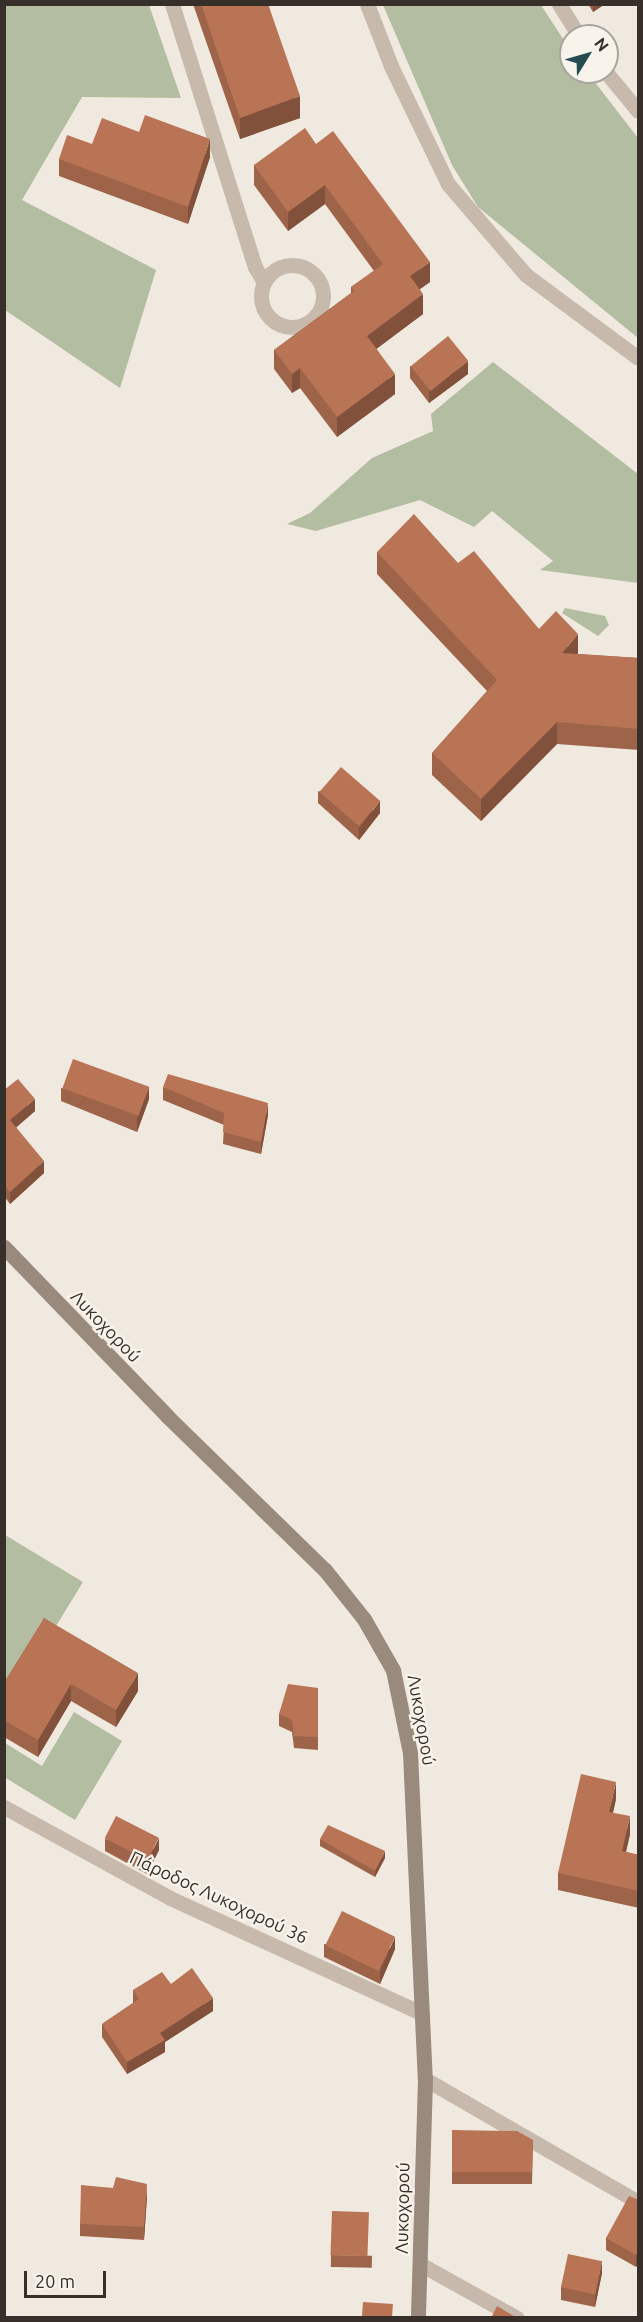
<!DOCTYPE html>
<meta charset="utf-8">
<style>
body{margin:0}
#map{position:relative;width:643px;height:2322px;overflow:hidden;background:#f0e9df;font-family:Ubuntu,sans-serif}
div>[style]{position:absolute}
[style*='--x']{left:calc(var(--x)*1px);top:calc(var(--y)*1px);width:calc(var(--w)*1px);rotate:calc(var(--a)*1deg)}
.green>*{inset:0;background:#b2bda1}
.street>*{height:15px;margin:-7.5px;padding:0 7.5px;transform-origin:7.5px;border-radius:7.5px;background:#c7baac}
.street>.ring{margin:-7.5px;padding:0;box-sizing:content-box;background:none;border:15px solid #c7baac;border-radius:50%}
.secondary>*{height:15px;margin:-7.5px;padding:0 7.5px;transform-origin:7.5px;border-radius:7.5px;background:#9a8a7e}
.wall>*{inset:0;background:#9e6449;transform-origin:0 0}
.shaded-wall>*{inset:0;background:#81513c}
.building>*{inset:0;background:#b87455;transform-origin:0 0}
span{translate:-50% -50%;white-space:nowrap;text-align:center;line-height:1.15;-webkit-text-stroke:4.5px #f8f3eb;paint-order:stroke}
.street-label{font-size:18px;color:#362f2a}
.frame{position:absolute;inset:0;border:6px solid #362f2a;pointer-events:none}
.north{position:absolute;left:559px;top:24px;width:60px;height:60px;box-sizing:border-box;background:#f8f3eb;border:2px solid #aaa59e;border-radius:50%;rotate:53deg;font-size:16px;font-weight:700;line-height:24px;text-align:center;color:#362f2a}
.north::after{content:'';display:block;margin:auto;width:21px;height:27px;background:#244c52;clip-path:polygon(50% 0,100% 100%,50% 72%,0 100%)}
.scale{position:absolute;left:24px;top:2271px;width:82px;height:27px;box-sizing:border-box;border:3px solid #362f2a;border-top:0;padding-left:8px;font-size:18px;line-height:21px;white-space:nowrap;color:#362f2a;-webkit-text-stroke:4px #f8f3eb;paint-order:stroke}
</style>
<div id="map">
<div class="green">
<i style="clip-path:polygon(4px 5px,149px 5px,181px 98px,82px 97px,22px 200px,156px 270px,120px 388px,5px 310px)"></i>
<i style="clip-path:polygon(383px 5px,541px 5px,571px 51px,571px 72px,587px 72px,638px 138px,638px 338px,478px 207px,452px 165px)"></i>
<i style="clip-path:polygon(493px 362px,638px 474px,638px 583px,540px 570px,553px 561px,492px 511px,474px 527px,420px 500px,316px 531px,287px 524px,310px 513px,372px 458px,433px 431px,431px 414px)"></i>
<i style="clip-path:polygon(565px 608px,605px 616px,609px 625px,598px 636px,562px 613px)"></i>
<i style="clip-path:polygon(5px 1535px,83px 1582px,56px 1626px,43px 1619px,5px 1682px)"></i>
<i style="clip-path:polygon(74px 1712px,122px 1741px,75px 1820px,4px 1777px,5px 1743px,42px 1766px)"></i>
</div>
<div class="street">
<i style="--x:172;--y:4;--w:276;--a:72.5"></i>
<i style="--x:255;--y:267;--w:17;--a:59"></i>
<i style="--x:367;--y:4;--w:66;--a:68.8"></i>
<i style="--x:391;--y:66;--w:131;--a:64.2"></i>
<i style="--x:448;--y:184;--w:120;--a:49.4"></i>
<i style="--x:526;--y:275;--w:139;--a:36.5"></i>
<i style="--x:559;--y:4;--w:38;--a:58"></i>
<i style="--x:606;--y:72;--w:50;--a:50.6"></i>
<i class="ring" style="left:261px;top:265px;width:47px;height:47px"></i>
<i style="--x:4;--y:1807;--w:189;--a:28.7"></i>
<i style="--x:170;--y:1898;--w:276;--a:24.6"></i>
<i style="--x:425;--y:2079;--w:246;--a:30"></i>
<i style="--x:420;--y:2264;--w:111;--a:29.1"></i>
</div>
<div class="secondary">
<i style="--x:4;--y:1247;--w:235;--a:46"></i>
<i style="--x:167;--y:1416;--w:221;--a:44.3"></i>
<i style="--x:325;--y:1570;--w:63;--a:51.5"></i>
<i style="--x:364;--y:1619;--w:59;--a:60.4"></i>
<i style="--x:393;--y:1670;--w:85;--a:78.4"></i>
<i style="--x:410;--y:1753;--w:326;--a:87.4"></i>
<i style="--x:425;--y:2079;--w:239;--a:91.7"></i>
</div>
<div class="wall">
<i style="clip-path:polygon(193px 4px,268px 4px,300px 118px,240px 139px)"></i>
<i style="clip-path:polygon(588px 4px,605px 4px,593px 12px)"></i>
<i style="clip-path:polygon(139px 132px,210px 157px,188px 224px,59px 176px,59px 159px,92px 144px)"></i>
<i style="clip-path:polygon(316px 144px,430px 282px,420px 289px,423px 314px,376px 349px,395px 394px,337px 437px,300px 388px,292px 393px,274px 369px,274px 350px,351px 293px,351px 287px,374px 271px,325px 204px,288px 231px,254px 185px,254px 165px)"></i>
<i style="clip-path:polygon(410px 366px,468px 374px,429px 403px,410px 378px)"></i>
<i style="clip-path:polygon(377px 552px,458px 563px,539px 629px,578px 654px,639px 658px,639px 750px,557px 744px,481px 821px,432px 775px,432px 753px,487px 691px,377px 574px)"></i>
<i style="clip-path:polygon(318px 791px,380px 813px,359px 840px,318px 803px)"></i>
<i style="clip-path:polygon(163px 1087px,268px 1115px,261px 1154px,223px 1144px,224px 1125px,163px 1100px)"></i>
<i style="clip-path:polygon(61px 1088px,149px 1099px,137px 1132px,61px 1101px)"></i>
<i style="clip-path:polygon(4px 1090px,35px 1111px,16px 1127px,44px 1173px,10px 1204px,4px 1196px)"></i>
<i style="clip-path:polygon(44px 1618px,138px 1691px,116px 1727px,71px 1701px,38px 1757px,4px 1737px,4px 1683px)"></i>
<i style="clip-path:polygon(318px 1688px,318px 1750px,294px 1748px,292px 1732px,279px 1726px,279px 1714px)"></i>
<i style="clip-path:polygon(616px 1799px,613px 1813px,630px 1834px,626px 1852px,639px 1855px,639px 1908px,558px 1890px,558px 1873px)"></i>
<i style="clip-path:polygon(105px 1839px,159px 1850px,147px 1874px,105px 1851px)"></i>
<i style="clip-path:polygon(320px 1839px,385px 1858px,375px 1877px,320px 1846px)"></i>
<i style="clip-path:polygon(324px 1944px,395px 1949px,380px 1984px,324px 1957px)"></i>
<i style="clip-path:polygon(171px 1984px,213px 2011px,165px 2042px,165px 2052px,127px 2074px,102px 2037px,102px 2024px,133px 2003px,133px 1990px)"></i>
<i style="clip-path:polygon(452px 2130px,533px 2140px,532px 2184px,452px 2184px)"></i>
<i style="clip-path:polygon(113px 2188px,147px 2196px,144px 2240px,80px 2236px,80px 2224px)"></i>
<i style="clip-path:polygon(639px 2200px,639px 2262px,636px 2267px,606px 2250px,606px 2238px)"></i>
<i style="left:331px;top:2255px;width:41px;height:12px;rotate:1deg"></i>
<i style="clip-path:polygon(602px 2273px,595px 2307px,561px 2300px,561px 2287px)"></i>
</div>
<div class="shaded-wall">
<i style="clip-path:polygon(593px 4px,605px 4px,593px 12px)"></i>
<i style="clip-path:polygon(300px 96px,300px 118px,240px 139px,240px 118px)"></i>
<i style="clip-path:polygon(210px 139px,210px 157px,188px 224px,188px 207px)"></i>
<i style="clip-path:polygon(325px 185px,325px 204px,288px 231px,288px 212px)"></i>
<i style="clip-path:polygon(430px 262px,430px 282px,410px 296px,410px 276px)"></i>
<i style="clip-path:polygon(423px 294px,423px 314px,367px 356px,367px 336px)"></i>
<i style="clip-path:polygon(468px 361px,468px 374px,429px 403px,429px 391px)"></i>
<i style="clip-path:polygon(300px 368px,300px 388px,292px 393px,292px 374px)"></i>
<i style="clip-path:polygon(395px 374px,395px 394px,337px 437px,337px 417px)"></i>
<i style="clip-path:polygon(578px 634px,578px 656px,562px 653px)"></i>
<i style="clip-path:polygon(557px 722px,557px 744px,481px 821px,481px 799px)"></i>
<i style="clip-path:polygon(380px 801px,380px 813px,359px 840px,359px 828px)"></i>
<i style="clip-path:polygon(149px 1086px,149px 1099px,137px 1132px,137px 1119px)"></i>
<i style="clip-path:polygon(35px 1099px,35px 1111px,10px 1133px,10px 1120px)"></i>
<i style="clip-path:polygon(268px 1103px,268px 1115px,261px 1154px,261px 1142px)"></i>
<i style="clip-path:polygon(44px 1161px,44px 1173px,10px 1204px,10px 1192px)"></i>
<i style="clip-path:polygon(138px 1673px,138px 1691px,116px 1727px,116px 1710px)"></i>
<i style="clip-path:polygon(71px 1684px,71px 1701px,38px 1757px,38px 1740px)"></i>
<i style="clip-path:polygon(616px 1782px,616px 1799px,609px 1829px,609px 1812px)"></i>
<i style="clip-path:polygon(630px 1816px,630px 1834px,622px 1869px,622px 1851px)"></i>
<i style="clip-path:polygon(159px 1838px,159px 1850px,147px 1874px,147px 1862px)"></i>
<i style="clip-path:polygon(385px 1851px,385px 1858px,375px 1877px,375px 1871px)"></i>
<i style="clip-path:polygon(395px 1937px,395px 1949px,380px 1984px,380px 1971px)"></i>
<i style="clip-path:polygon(213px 1998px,213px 2011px,165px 2042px,165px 2052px,127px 2074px,127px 2062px,160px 2033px)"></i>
<i style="clip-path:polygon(147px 2184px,147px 2196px,144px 2240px,144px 2227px)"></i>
<i style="clip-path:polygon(639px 2250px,639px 2262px,636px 2267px,636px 2255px)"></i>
<i style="clip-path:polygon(602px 2261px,602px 2273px,595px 2307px,595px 2294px)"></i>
</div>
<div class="building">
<i style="clip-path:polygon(201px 4px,268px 4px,300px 96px,240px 118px)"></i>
<i style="clip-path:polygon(145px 115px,210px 139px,188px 207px,59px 159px,67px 135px,92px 144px,102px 118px,139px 132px)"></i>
<i style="clip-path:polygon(305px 128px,316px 144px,333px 131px,430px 262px,410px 276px,423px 294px,367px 336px,395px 374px,337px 417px,300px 368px,292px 374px,274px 350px,354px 291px,351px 287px,383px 264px,325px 185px,288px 212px,254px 165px)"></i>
<i style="left:448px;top:336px;width:32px;height:48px;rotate:51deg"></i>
<i style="clip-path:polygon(414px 514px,458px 563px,474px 551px,539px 629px,556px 611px,578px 634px,562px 653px,639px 658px,639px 729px,557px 722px,481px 799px,432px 753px,497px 680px,377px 552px)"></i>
<i style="left:341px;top:767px;width:52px;height:33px;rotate:41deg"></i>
<i style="left:73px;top:1059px;width:81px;height:31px;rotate:20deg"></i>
<i style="clip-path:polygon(168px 1074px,268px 1103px,261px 1142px,223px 1132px,224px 1113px,163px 1087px)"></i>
<i style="clip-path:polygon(18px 1079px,35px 1099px,10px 1120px,44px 1161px,10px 1192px,4px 1184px,4px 1090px)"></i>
<i style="clip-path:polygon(44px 1618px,138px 1673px,116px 1710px,71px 1684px,38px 1740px,4px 1720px,4px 1683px)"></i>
<i style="clip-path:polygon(288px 1684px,318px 1688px,318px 1737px,294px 1736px,292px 1720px,279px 1714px)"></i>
<i style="clip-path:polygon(581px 1774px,616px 1782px,609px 1812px,630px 1816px,622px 1851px,639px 1855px,639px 1891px,558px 1873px)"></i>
<i style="left:116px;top:1816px;width:48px;height:25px;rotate:27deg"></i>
<i style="clip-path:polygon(328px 1825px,385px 1851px,375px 1871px,320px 1839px)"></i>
<i style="left:342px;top:1911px;width:59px;height:38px;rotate:26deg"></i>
<i style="clip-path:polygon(192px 1968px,213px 1998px,160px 2033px,165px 2040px,127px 2062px,102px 2024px,139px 1999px,133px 1990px,162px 1972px,171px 1984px)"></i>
<i style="clip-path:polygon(452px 2130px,517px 2131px,533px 2140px,532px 2172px,452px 2172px)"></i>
<i style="clip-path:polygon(116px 2177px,147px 2184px,144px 2227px,80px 2224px,81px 2185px,113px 2188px)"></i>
<i style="clip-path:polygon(629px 2196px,639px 2200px,639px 2250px,636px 2255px,606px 2238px)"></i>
<i style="left:332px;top:2211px;width:37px;height:44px;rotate:2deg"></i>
<i style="left:568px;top:2254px;width:35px;height:34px;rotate:12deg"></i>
<i style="left:363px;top:2302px;width:30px;height:16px;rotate:4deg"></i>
<i style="clip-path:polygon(497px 2306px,517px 2318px,491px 2318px)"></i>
</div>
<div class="street-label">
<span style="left:106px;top:1326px;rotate:46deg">Λυκοχορού</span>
<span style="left:422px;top:1720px;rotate:80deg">Λυκοχορού</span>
<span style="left:219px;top:1897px;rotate:25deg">Πάροδος Λυκοχορού 36</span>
<span style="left:402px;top:2208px;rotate:-89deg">Λυκοχορού</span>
</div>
<div class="frame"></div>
<div class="north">N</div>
<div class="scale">20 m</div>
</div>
